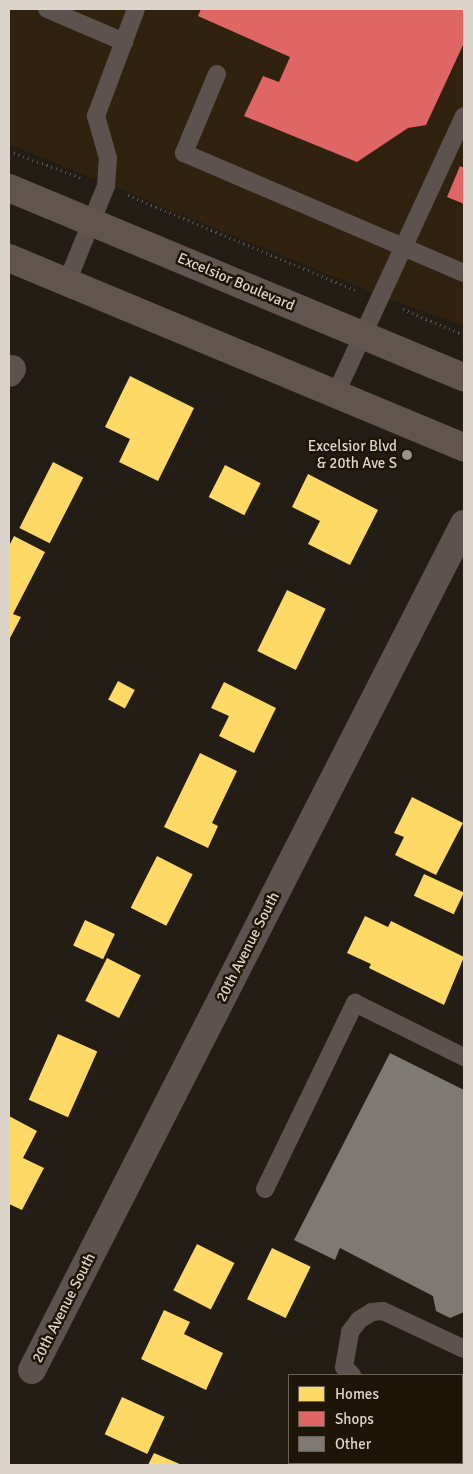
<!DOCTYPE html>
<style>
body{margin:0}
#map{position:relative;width:473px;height:1474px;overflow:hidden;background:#231d16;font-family:Signika,sans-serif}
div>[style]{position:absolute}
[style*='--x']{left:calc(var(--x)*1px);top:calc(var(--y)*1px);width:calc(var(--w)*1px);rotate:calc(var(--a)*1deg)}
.built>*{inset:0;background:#30220f}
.homes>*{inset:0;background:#ffd966;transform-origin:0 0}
.shops>*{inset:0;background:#e06666}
.building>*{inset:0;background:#7e7972}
.path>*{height:3px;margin-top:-1.5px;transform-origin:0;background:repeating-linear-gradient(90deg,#5f5752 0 1px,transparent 0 5px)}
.service>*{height:18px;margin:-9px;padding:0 9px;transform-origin:9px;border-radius:9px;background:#5d524d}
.minor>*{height:28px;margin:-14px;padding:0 14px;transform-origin:14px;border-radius:14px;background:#5d524d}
.secondary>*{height:28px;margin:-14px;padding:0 14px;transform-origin:14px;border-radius:14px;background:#62544e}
.dots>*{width:14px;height:14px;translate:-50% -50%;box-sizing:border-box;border:2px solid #1f1507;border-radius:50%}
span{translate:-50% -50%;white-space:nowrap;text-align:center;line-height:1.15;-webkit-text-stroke:5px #1f1507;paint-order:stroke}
.street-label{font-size:15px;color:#dcd4cb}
.poi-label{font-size:15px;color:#dcd4cb}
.right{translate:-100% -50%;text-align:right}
.frame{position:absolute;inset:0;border:10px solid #dcd4cb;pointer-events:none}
.legend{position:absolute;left:288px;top:1374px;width:175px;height:90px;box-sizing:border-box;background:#1f1507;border:1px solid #6b6155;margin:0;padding:6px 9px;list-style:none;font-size:15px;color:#dcd4cb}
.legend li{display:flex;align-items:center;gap:10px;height:25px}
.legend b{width:25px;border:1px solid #6b6155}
</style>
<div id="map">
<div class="built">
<i style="clip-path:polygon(9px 9px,464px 9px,464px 326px,379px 295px,9px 144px)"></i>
</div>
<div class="homes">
<i style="clip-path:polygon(130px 376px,194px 408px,158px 481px,119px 462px,130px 439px,105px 427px)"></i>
<i style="left:53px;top:462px;width:34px;height:74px;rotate:27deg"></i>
<i style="left:225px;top:465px;width:40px;height:36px;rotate:27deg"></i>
<i style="clip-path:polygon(308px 474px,378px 510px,350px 565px,308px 544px,320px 521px,292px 507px)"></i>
<i style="clip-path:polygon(14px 536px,45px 552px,13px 614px,21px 617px,9px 640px,9px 546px)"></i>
<i style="left:287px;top:590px;width:43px;height:68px;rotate:26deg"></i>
<i style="left:118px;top:681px;width:19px;height:21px;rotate:28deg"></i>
<i style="clip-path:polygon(224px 682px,276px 708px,254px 753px,219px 736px,229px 716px,211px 708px)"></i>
<i style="clip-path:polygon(200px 753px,237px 771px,212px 823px,218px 826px,208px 848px,164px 827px)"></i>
<i style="clip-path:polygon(412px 797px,463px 823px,436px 875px,395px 855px,404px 837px,394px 833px)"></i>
<i style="left:157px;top:856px;width:40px;height:58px;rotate:27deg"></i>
<i style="left:424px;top:874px;width:44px;height:24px;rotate:25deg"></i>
<i style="clip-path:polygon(365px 916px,388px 927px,391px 921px,464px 957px,444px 1005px,369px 968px,371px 964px,347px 953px)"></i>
<i style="left:85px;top:920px;width:33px;height:28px;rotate:25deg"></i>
<i style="left:107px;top:958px;width:38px;height:48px;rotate:27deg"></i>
<i style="left:58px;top:1034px;width:43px;height:72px;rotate:24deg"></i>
<i style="clip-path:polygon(9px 1116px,37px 1131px,23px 1158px,44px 1168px,22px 1210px,9px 1204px)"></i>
<i style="left:197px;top:1244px;width:42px;height:52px;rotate:27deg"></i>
<i style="left:272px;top:1248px;width:43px;height:57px;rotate:26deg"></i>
<i style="clip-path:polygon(164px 1310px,190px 1322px,184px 1334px,223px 1353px,206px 1390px,141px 1359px)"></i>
<i style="left:122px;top:1397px;width:47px;height:41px;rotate:25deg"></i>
<i style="clip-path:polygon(154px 1453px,182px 1465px,148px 1465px)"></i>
</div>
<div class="shops">
<i style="clip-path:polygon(201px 9px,464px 9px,464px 43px,426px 125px,408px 128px,357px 162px,244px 116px,263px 76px,279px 82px,290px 57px,198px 16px)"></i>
<i style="clip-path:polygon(460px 166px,464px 168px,464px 204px,447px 197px)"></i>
</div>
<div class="building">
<i style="clip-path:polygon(390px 1053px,464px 1090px,464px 1312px,450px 1318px,436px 1311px,433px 1296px,340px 1248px,335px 1260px,294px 1240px)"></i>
</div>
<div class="path">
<i style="--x:9;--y:151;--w:78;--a:20.3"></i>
<i style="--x:128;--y:195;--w:246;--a:22.7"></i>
<i style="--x:403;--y:309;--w:66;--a:23.1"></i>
</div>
<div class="service">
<i style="--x:47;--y:9;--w:84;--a:23.2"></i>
<i style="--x:217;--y:74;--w:86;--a:112.7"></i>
<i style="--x:184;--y:153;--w:305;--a:23.2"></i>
<i style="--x:67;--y:282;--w:104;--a:-67.9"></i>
<i style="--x:106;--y:186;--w:28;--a:-86"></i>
<i style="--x:108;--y:158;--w:44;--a:-105.9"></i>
<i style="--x:96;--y:116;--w:114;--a:-69.5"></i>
<i style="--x:336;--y:393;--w:305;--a:-65.2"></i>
<i style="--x:265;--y:1189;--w:207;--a:-64.2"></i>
<i style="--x:355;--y:1003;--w:122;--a:26.4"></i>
<i style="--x:352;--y:1375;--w:11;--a:-135"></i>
<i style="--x:344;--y:1367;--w:36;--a:-80"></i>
<i style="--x:350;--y:1332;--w:15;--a:-53"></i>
<i style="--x:359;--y:1320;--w:15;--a:-32"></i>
<i style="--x:372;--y:1312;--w:11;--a:-5"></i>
<i style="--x:383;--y:1311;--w:89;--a:25.1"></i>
<i style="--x:462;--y:1432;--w:2;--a:27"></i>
</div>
<div class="minor">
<i style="--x:9;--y:373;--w:5;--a:-53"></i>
<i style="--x:32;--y:1370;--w:950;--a:-62.95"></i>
</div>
<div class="secondary">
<i style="--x:9;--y:188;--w:493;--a:22.6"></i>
<i style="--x:9;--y:258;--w:493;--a:22.6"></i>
</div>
<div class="dots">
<i style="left:407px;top:455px;background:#9b948c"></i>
</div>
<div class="street-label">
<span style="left:236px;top:282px;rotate:23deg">Excelsior Boulevard</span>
<span style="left:248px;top:947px;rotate:-63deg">20th Avenue South</span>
<span style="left:64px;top:1308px;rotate:-63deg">20th Avenue South</span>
</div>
<div class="poi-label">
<span class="right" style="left:397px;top:455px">Excelsior Blvd<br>&amp; 20th Ave S</span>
</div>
<div class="frame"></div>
<ul class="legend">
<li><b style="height:14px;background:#ffd966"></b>Homes</li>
<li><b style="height:14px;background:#e06666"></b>Shops</li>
<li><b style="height:14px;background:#7e7972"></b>Other</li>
</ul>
</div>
